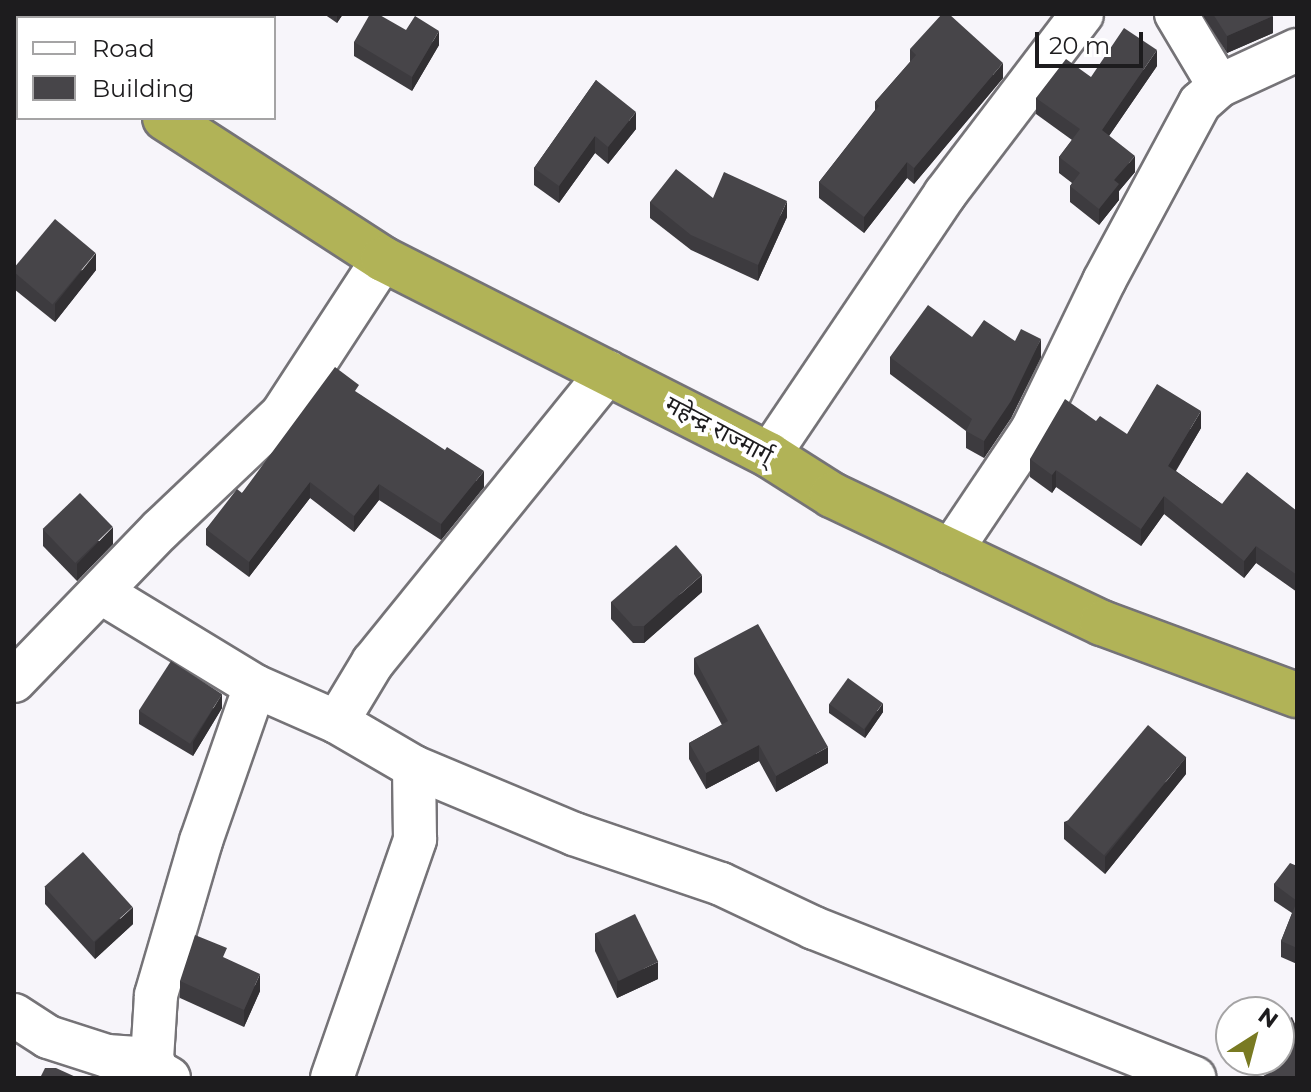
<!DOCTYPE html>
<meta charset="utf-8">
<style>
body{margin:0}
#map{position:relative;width:1311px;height:1092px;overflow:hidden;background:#f7f5fa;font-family:Montserrat,"Noto Sans Devanagari",sans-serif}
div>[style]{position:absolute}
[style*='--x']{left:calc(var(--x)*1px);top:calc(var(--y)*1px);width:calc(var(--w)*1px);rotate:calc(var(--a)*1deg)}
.roads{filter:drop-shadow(2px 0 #757377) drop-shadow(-2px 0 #757377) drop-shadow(0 2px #757377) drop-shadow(0 -2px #757377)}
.street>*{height:42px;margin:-21px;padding:0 21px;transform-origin:21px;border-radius:21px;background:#fff}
.highway>*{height:44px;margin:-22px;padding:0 22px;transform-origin:22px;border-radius:22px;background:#b1b357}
.wall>*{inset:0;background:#3d3b3f}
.shaded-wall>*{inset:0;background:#323033}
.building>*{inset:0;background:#474549;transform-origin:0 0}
span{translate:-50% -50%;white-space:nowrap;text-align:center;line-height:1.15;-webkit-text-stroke:8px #fff;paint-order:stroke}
.street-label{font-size:24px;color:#1d1c1e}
.frame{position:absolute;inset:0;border:16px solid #1d1c1e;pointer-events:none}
.legend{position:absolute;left:16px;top:16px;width:260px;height:104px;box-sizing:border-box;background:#fff;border:2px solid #a5a4a5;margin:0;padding:10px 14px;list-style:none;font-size:24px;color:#1d1c1e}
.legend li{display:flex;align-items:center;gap:16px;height:40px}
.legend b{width:40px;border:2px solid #a5a4a5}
.north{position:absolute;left:1215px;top:996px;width:80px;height:80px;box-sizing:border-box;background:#fff;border:2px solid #a5a4a5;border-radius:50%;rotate:36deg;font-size:22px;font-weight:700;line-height:32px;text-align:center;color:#1d1c1e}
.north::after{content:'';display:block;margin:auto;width:28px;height:36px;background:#797a22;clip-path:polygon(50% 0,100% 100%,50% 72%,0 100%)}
.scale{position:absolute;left:1035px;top:32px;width:108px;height:36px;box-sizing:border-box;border:4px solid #1d1c1e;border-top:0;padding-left:10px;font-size:24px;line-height:28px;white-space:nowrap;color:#1d1c1e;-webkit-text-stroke:6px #fff;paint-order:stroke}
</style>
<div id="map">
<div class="roads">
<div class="street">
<i style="--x:200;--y:18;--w:4;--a:-63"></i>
<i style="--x:1219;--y:86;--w:86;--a:-24.8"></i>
<i style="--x:608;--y:372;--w:373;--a:129"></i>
<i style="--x:373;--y:662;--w:70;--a:121"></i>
<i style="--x:337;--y:722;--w:89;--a:30.3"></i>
<i style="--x:414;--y:767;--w:173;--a:22.7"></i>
<i style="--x:574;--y:834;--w:155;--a:18.8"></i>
<i style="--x:721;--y:884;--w:103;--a:25.3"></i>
<i style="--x:814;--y:928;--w:409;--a:21.5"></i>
<i style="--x:769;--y:455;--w:315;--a:-56"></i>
<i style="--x:945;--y:194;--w:226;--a:-52.7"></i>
<i style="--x:950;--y:552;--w:147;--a:-56.1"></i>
<i style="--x:1032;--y:430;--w:165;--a:-64.2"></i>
<i style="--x:1104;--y:281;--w:202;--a:-61.7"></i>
<i style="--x:1200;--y:103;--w:25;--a:-42"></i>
<i style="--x:1219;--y:86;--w:84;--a:-120.8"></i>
<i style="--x:102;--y:593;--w:179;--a:31.3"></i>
<i style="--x:255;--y:686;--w:90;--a:23.7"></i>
<i style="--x:14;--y:681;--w:211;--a:-46"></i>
<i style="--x:161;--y:529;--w:167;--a:-43.5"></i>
<i style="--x:282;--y:414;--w:185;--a:-56.9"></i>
<i style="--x:14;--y:1015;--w:40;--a:32.9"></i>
<i style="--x:48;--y:1037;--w:62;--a:17.9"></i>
<i style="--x:107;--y:1056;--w:45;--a:3.8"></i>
<i style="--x:169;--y:1078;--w:13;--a:-151"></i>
<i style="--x:158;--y:1072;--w:14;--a:-115"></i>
<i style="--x:152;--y:1059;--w:64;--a:-86.4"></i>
<i style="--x:156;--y:995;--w:160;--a:-73.7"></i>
<i style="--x:201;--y:841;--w:164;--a:-70.8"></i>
<i style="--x:332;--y:1078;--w:253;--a:-70.8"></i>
<i style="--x:415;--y:839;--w:72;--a:-90.8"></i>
</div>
<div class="highway">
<i style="--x:14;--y:24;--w:5;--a:37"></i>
<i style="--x:165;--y:118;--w:260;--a:32.9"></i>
<i style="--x:383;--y:259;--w:433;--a:26.9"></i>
<i style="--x:769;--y:455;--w:75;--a:32.4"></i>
<i style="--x:832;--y:495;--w:299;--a:25.4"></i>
<i style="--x:1102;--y:623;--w:208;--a:20.3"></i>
</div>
</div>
<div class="wall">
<i style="clip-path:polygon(324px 14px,343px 14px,337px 23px)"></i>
<i style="clip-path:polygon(1202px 14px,1272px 14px,1273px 33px,1227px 53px)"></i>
<i style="clip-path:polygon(406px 30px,439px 45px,412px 91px,354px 56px,354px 42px)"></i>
<i style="clip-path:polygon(910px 49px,1003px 78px,914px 184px,907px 178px,864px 233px,819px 198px,819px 182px,875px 110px,875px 102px,910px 62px)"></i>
<i style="clip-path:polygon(1157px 66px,1109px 136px,1135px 172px,1119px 191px,1119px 200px,1099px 225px,1070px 202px,1070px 186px,1072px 183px,1059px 173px,1059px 157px,1072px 140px,1036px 114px,1036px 98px)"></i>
<i style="clip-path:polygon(596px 80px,636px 129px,608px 164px,595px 153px,559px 203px,534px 185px,534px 168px)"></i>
<i style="clip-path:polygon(713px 198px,787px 217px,758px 281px,691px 250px,650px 218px,650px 202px)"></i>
<i style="clip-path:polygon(96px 270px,55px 322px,14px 289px,14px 271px)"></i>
<i style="clip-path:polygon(972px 337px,1015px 341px,1041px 357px,1011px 418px,984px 458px,966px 448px,966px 431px,890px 374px,890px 357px)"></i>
<i style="clip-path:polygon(359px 394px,484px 487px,441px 540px,379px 500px,354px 532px,310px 498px,249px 577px,206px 545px,206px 529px,242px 493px)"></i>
<i style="clip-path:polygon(1201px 428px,1176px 471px,1222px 504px,1297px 511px,1297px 592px,1256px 563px,1244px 578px,1164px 514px,1141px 546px,1056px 487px,1052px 493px,1030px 477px,1030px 459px,1127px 434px)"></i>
<i style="clip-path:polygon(43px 529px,113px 544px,77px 581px,43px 546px)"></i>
<i style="clip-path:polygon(702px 592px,644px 643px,633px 643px,611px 619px,611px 602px)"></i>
<i style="clip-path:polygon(694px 658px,828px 763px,776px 792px,759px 761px,706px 789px,689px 759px,689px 743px,722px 725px,694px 674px)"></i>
<i style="clip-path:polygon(829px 704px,883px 712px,865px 738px,829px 713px)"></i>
<i style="clip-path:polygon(222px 708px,193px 756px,139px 724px,139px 710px)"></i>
<i style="clip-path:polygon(1186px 774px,1105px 874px,1064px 839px,1064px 822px)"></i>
<i style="clip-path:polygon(1297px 866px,1297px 964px,1281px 957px,1281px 941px,1292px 913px,1274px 901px,1274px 884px)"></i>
<i style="clip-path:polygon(45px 887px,133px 924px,95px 959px,45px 904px)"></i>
<i style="clip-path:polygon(595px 933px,658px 979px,617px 998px,595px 951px)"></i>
<i style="clip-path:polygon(227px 959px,260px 991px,244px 1027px,180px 998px,180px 981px)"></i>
<i style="clip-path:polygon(1265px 1060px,1279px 1060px,1297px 1078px,1270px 1072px)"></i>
</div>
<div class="shaded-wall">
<i style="clip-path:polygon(337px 14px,343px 14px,337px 23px)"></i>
<i style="clip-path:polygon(1273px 16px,1273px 33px,1227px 53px,1227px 36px)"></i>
<i style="clip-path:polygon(439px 31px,439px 45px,412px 91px,412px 77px)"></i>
<i style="clip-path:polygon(1157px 50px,1157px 66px,1102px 146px,1102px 130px)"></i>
<i style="clip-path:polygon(1003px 63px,1003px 78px,914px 184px,914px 168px)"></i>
<i style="clip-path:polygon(636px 112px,636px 129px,608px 164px,608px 147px)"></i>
<i style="clip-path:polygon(595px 136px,595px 153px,559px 203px,559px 186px)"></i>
<i style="clip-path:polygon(1135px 156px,1135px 172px,1119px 191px,1119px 200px,1099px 225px,1099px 209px,1114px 180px)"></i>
<i style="clip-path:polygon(907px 162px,907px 178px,864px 233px,864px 217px)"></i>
<i style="clip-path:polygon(787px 201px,787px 217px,758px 281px,758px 265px)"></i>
<i style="clip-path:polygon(96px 253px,96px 270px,55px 322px,55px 304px)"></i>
<i style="clip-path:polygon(1041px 339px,1041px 357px,1011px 418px,984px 458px,984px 441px)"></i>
<i style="clip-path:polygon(1201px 411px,1201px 428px,1168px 483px,1168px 466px)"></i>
<i style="clip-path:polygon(1056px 470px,1056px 487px,1052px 493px,1052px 475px)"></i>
<i style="clip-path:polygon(484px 471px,484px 487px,441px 540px,441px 524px)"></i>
<i style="clip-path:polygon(310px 482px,310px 498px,249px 577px,249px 562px)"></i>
<i style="clip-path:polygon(379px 484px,379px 500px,354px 532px,354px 516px)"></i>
<i style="clip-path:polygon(1164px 496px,1164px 514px,1141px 546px,1141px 529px)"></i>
<i style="clip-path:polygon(113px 527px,113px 544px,77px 581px,77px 564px)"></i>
<i style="clip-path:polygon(1256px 546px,1256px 563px,1244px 578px,1244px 561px)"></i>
<i style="clip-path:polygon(702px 575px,702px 592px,644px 643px,644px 626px)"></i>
<i style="clip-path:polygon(222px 694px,222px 708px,193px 756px,193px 742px)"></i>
<i style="clip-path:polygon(883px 703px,883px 712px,865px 738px,865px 729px)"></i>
<i style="clip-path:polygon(759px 745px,759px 761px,706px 789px,706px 773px)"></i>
<i style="clip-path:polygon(828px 747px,828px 763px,776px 792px,776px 776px)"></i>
<i style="clip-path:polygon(1186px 757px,1186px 774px,1105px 874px,1105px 857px)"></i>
<i style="clip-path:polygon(133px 907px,133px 924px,95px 959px,95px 942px)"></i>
<i style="clip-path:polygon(658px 962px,658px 979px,617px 998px,617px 981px)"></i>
<i style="clip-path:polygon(260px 974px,260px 991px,244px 1027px,244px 1010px)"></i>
</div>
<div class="building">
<i style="clip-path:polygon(370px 14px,378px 14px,406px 30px,415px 16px,439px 31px,412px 77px,354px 42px)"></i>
<i style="clip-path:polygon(942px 14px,949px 14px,1003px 63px,914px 168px,907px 162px,864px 217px,819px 182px,879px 106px,875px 102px,916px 55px,910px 49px)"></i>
<i style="clip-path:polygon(1213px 14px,1272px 14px,1273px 16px,1227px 36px)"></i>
<i style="clip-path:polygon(1124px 28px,1157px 50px,1102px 130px,1135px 156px,1114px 180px,1119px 184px,1099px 209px,1070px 186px,1080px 173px,1059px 157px,1080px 129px,1036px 98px,1066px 59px,1091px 77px)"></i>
<i style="clip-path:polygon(596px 80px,636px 112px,608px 147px,595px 136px,559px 186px,534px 168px)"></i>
<i style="clip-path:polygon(676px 169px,713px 198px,724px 172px,787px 201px,758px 265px,691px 235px,650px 202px)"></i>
<i style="left:55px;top:219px;width:53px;height:67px;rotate:40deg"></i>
<i style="clip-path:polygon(928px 305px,972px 337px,984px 320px,1015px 341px,1021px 329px,1041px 339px,1011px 401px,984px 441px,966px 431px,972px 419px,890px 357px)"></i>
<i style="clip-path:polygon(335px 367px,359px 385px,355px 391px,445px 450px,447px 447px,484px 471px,441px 524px,379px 484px,354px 516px,310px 482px,249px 562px,206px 529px,237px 489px,242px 493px)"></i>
<i style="clip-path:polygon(1157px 384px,1201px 411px,1168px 466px,1222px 504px,1247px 472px,1297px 511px,1297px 575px,1256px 546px,1244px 561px,1164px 496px,1141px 529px,1056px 470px,1052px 475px,1030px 459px,1065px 399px,1096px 421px,1100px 416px,1127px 434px)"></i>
<i style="left:80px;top:493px;width:47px;height:52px;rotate:46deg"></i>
<i style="clip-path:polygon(676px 545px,702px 575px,644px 626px,633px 626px,611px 602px)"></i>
<i style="clip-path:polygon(758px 624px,828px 747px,776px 776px,759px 745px,706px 773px,689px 743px,728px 721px,694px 658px)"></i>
<i style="left:171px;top:661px;width:61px;height:59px;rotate:33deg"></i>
<i style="left:848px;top:678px;width:43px;height:32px;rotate:36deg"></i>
<i style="left:1148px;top:725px;width:50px;height:128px;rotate:40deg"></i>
<i style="left:83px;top:852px;width:74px;height:52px;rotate:48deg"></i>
<i style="clip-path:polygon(1290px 863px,1297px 866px,1297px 948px,1281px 941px,1297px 901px,1274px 884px)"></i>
<i style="left:635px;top:914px;width:53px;height:44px;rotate:64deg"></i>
<i style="clip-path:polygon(195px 935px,227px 948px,223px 957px,260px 974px,244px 1010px,180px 981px)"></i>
<i style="clip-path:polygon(1292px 1017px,1297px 1028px,1297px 1078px,1260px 1078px,1278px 1067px,1275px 1060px,1279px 1060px,1279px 1023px)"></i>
<i style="clip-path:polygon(45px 1068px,56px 1068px,78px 1078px,40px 1078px)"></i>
</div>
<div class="street-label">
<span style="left:719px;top:430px;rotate:28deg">महेन्द्र राज्मार्ग्</span>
</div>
<div class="frame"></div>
<ul class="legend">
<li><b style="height:10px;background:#fff"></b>Road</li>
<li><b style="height:22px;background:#474549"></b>Building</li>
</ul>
<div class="north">N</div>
<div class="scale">20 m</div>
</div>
